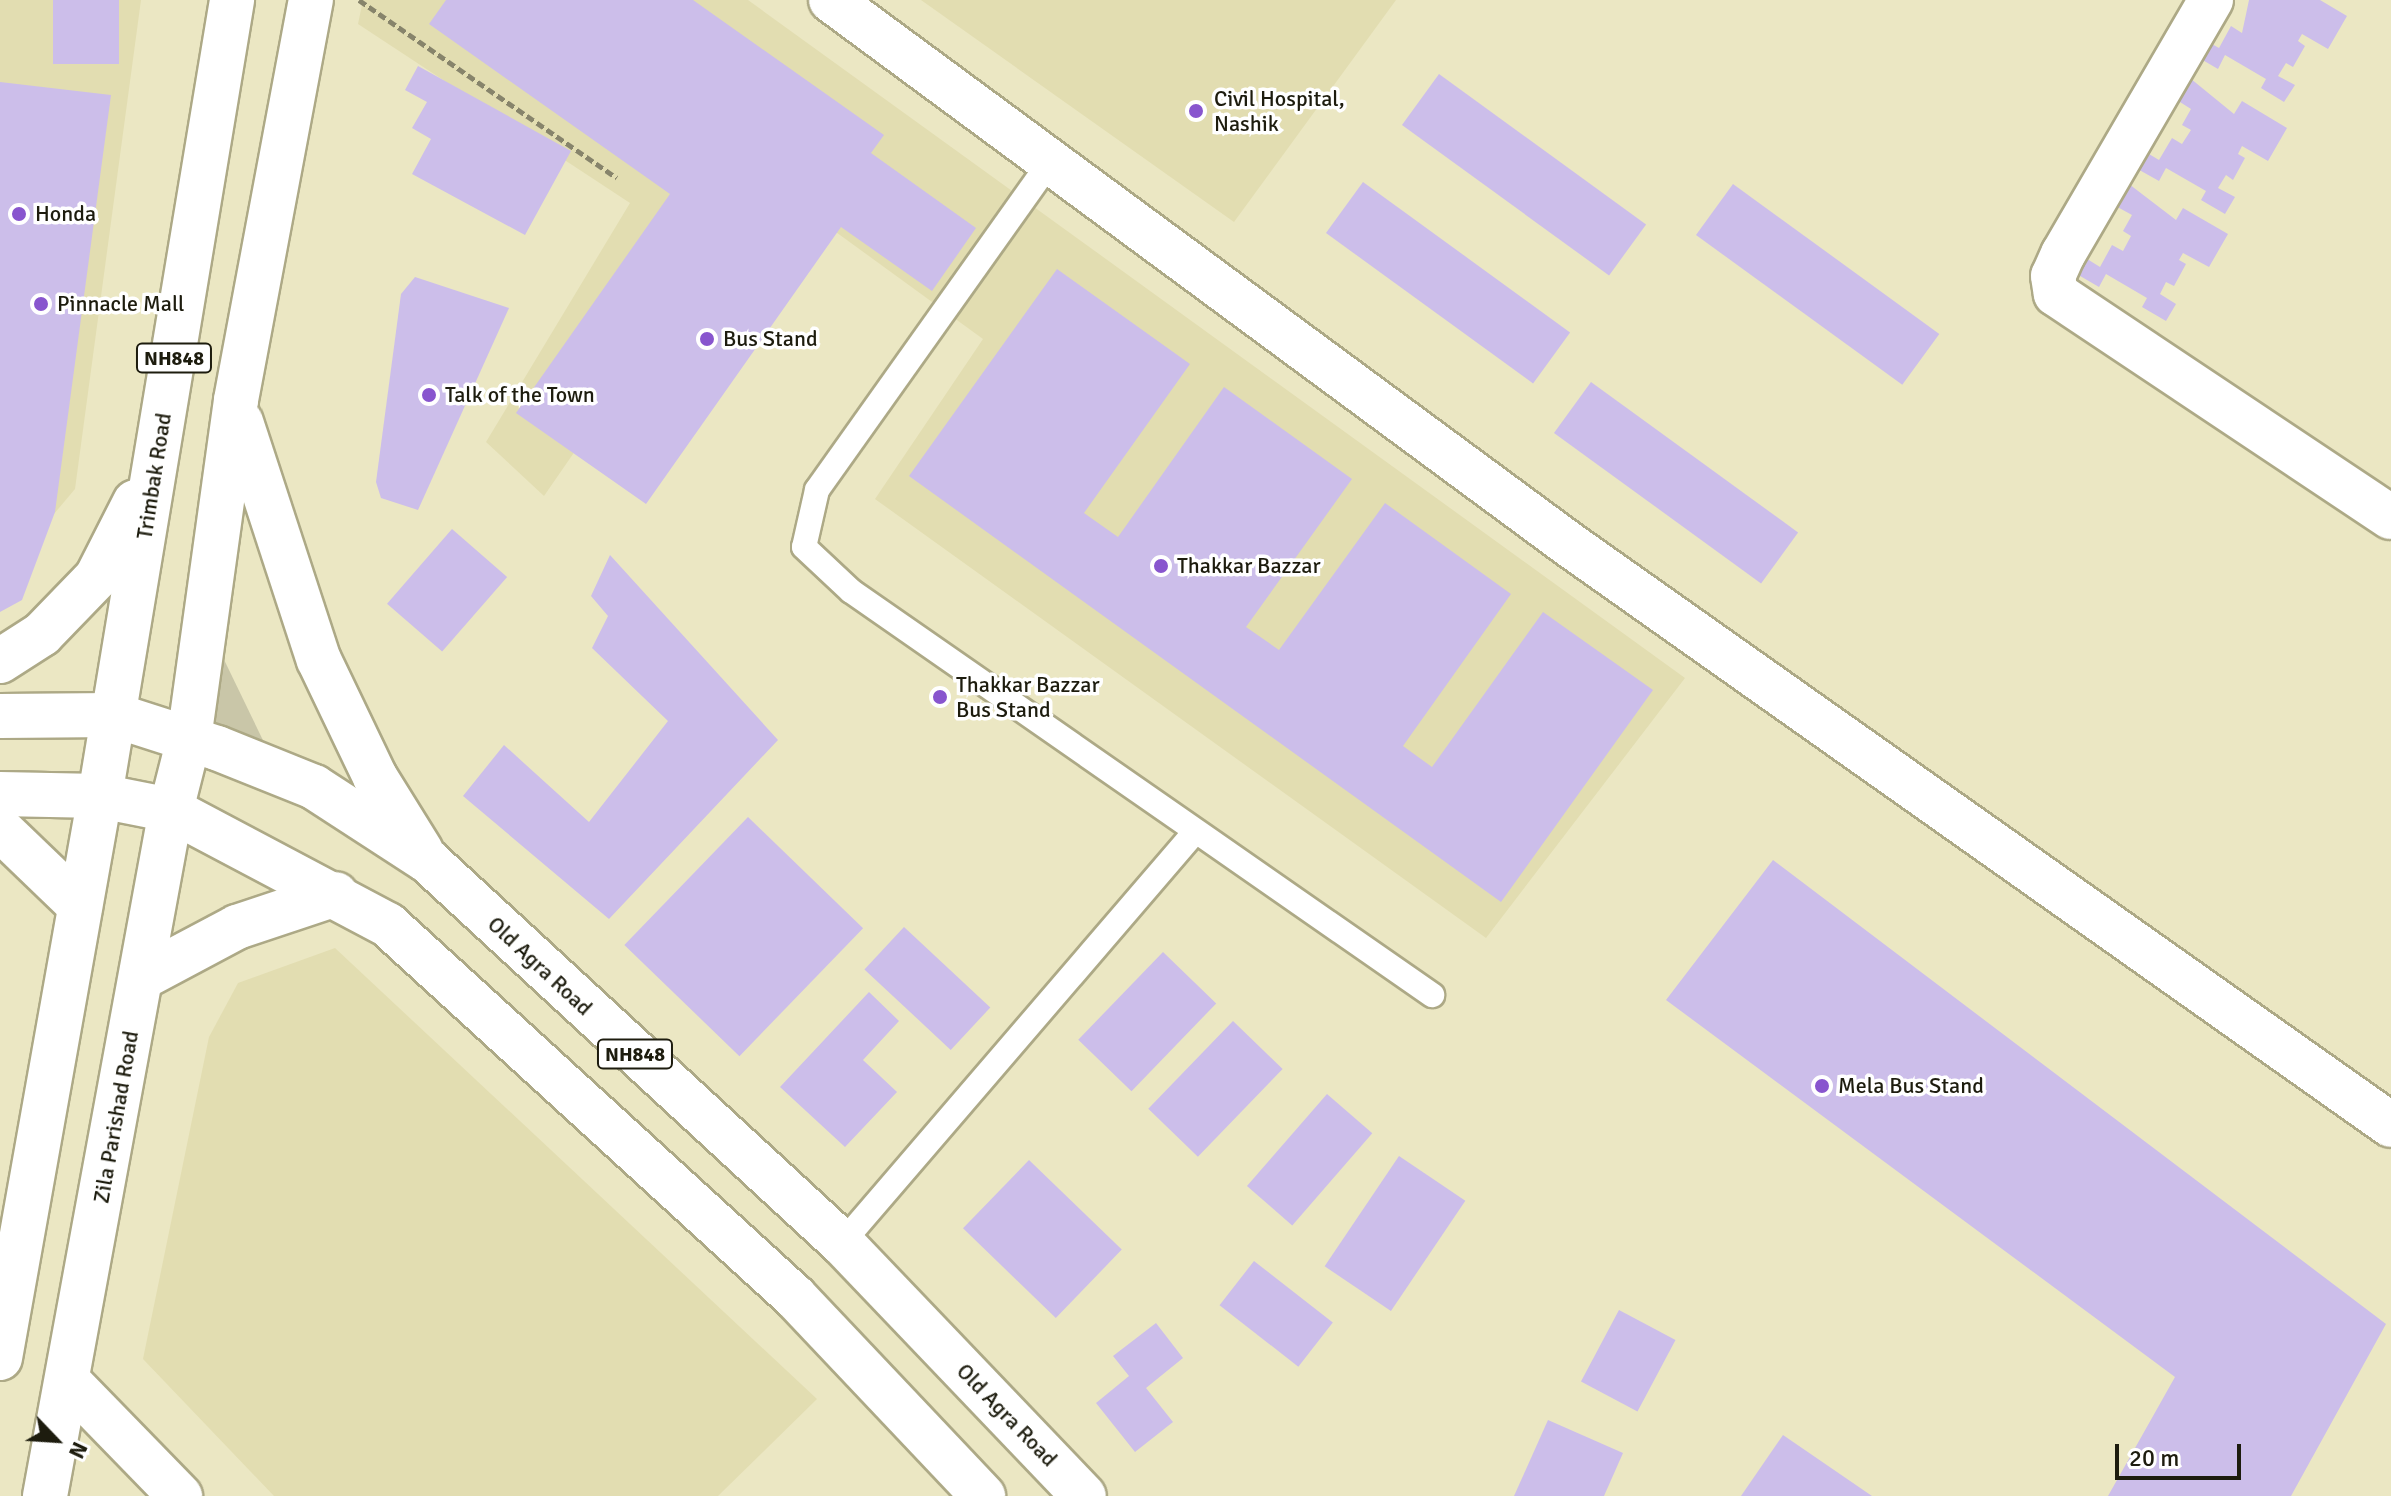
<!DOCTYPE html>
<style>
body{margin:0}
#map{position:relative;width:2391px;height:1496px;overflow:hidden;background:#ebe7c3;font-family:Signika,sans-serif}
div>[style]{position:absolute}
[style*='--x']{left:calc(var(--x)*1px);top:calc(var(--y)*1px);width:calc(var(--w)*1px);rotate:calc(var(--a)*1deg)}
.built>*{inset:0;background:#e2ddb1}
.green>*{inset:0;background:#c9c6a8}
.building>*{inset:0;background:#ccbeea;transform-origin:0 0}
.path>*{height:5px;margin-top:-2.5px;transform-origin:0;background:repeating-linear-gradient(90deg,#87846b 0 8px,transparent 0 12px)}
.roads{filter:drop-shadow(2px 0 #ada986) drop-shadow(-2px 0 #ada986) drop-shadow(0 2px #ada986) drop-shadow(0 -2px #ada986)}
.lane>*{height:24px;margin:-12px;padding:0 12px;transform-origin:12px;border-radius:12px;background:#fff}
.street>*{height:44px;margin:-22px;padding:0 22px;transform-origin:22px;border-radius:22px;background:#fff}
.secondary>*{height:44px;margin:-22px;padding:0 22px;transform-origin:22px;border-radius:22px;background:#fff}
.highway>*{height:44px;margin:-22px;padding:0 22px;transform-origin:22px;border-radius:22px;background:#fff}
.dots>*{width:22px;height:22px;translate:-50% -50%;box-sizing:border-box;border:4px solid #fff;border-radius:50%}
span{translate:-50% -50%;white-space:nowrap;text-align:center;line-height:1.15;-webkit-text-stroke:7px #fff;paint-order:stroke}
.shield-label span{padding:2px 6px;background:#fff;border:2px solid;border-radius:6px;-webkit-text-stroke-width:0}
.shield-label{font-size:20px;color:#1d1c0e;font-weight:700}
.poi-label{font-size:22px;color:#1d1c0e}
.left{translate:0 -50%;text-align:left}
.street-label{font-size:22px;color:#1d1c0e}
.north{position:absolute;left:16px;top:1400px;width:80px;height:80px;-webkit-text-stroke:6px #fff;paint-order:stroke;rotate:115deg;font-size:22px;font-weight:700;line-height:32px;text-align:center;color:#1d1c0e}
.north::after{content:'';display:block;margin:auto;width:28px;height:36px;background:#1d1c0e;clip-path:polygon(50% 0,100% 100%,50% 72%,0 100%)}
.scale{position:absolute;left:2115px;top:1444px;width:126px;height:36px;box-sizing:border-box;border:4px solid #1d1c0e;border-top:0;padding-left:10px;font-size:24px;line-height:28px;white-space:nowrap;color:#1d1c0e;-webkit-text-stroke:6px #fff;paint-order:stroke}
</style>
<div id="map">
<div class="built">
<i style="clip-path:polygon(0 0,141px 0,75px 489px,0 578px)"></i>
<i style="clip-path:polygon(363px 0,748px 0,1685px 678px,1486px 938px,875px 499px,983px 339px,763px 179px,544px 496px,486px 442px,630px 203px,358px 24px)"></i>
<i style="clip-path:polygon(921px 0,1396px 0,1234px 222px)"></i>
<i style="clip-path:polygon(335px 948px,817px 1399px,718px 1496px,274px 1496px,143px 1359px,209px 1037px,238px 983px)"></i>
</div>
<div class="green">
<i style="clip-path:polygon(214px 639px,273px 761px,202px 714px)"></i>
</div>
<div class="building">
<i style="left:53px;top:0;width:66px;height:64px"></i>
<i style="clip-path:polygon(446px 0,693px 0,884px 135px,871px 153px,976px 228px,932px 291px,841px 227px,646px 504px,516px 413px,670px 194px,429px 24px)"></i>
<i style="clip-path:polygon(2249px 0,2320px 0,2347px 16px,2328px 49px,2302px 34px,2298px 41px,2305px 46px,2293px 67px,2286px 63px,2278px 76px,2295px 85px,2284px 102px,2261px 88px,2266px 79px,2225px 55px,2218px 69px,2194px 55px,2203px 39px,2219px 48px,2231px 26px,2242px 33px)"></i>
<i style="clip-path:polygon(418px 66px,571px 151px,525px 235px,412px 174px,431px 139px,412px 128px,427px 102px,405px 90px)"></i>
<i style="left:1439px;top:74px;width:256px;height:63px;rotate:36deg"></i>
<i style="clip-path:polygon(2185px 74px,2234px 114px,2242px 101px,2287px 128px,2268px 161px,2242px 146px,2238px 154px,2245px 158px,2233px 180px,2226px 175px,2218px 188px,2235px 197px,2225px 214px,2201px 200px,2206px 191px,2166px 168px,2159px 181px,2134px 167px,2144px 151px,2159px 160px,2172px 138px,2182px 144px,2191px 130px,2182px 125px,2191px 109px,2172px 97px)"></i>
<i style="clip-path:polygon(0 82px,111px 95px,55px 512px,22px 600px,0 612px)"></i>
<i style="clip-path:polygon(2125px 181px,2176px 220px,2183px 208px,2228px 234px,2209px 267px,2183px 253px,2179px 260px,2186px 264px,2174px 286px,2166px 282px,2160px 294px,2176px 304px,2166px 321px,2142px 307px,2147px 298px,2106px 274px,2099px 287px,2075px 273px,2084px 257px,2100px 267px,2112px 245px,2123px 251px,2131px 236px,2123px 231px,2132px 215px,2112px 204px)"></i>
<i style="left:1363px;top:182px;width:256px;height:63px;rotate:36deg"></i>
<i style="left:1733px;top:184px;width:255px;height:63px;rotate:36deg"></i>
<i style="clip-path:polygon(1057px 269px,1190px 364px,1084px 513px,1118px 537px,1224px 387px,1352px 479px,1246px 627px,1279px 650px,1385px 503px,1511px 594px,1403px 746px,1432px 767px,1543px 612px,1653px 690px,1501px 902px,909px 476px)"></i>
<i style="clip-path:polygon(415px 277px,509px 308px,418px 510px,381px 498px,376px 482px,401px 294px)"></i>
<i style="left:1591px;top:382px;width:256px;height:63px;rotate:36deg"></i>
<i style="left:452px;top:529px;width:73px;height:99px;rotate:41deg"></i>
<i style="clip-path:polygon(610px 555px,778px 740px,609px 919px,463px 796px,504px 745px,589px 822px,668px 721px,592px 648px,608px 616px,591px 596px)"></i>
<i style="left:748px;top:817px;width:160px;height:178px;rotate:44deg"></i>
<i style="clip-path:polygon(1773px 860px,2386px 1324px,2291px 1496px,2108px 1496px,2175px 1377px,1666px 1000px)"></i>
<i style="left:904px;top:927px;width:118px;height:58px;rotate:43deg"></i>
<i style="left:1163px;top:952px;width:74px;height:122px;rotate:44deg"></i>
<i style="clip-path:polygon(869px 992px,899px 1021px,863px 1060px,897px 1092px,845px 1147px,780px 1087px)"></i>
<i style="left:1233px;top:1021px;width:69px;height:122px;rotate:44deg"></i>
<i style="left:1327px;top:1094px;width:60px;height:122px;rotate:41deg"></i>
<i style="left:1399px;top:1156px;width:80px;height:133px;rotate:34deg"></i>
<i style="left:1029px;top:1160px;width:129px;height:95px;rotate:44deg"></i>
<i style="left:1254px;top:1261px;width:100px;height:56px;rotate:38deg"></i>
<i style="left:1619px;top:1310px;width:64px;height:81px;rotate:28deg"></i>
<i style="clip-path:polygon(1156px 1323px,1183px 1358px,1146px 1388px,1173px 1422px,1135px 1452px,1096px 1403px,1129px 1376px,1113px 1356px)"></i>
<i style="clip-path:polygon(1548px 1420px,1623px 1453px,1604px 1496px,1514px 1496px)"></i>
<i style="clip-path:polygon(1783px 1435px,1872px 1496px,1741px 1496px)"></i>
</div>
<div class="path">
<i style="--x:359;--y:0;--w:313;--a:34.6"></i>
</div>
<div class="roads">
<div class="lane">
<i style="--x:1050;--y:162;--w:402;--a:125.4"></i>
<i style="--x:817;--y:490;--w:58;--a:102.8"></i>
<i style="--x:804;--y:547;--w:64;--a:43.1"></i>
<i style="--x:851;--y:591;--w:708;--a:34.81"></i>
<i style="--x:842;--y:1243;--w:540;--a:-49.35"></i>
</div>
<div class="street">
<i style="--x:2211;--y:0;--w:294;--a:120.2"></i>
<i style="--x:2063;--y:254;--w:24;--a:114"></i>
<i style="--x:2053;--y:276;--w:18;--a:81"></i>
<i style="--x:2056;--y:294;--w:402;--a:33.7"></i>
<i style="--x:68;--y:1381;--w:161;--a:45.8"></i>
</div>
<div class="secondary">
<i style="--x:831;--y:0;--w:918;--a:36.41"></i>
<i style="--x:1570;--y:545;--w:1005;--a:35.24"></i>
<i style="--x:0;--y:1358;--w:571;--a:-79.91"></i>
<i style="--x:45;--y:1496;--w:697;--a:-79.59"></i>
</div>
<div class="highway">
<i style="--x:241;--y:422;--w:250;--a:71.9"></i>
<i style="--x:319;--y:660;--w:130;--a:64.4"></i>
<i style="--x:375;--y:777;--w:87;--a:58.1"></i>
<i style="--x:0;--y:661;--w:50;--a:-32.7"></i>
<i style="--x:42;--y:634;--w:79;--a:-46"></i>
<i style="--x:97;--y:577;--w:84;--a:-63.1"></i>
<i style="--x:0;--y:716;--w:114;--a:-0.5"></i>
<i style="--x:114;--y:715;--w:108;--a:17.8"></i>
<i style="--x:217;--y:748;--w:105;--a:21.9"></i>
<i style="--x:314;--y:787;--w:136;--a:33"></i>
<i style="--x:428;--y:861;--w:563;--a:42.7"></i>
<i style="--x:842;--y:1243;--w:350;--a:46.3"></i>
<i style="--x:0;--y:794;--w:100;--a:1.1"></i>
<i style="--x:100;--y:796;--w:72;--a:11.2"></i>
<i style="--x:171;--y:810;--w:246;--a:27.9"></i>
<i style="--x:388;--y:925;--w:551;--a:42.43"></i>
<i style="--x:795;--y:1297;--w:274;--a:46.6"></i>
<i style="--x:100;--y:796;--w:807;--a:-80.58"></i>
<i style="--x:171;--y:810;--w:73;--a:-75.8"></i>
<i style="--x:189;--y:739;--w:342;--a:-82.1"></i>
<i style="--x:236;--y:400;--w:407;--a:-79.4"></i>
<i style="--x:0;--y:829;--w:111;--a:43.9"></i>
<i style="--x:141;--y:978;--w:109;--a:-28"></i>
<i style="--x:237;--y:927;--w:104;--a:-18.4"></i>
</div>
</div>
<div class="dots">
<i style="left:1196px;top:111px;background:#8855ce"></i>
<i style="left:19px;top:214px;background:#8855ce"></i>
<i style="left:41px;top:304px;background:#8855ce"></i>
<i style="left:707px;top:339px;background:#8855ce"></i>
<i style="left:429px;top:395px;background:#8855ce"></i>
<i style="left:1161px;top:566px;background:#8855ce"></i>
<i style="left:940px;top:697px;background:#8855ce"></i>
<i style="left:1822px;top:1086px;background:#8855ce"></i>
</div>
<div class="shield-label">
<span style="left:174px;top:358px">NH848</span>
<span style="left:635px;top:1054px">NH848</span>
</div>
<div class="poi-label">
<span class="left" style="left:1214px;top:111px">Civil Hospital,<br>Nashik</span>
<span class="left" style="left:35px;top:214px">Honda</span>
<span class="left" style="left:57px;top:304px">Pinnacle Mall</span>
<span class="left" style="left:723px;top:339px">Bus Stand</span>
<span class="left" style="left:445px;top:395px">Talk of the Town</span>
<span class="left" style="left:1177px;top:566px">Thakkar Bazzar</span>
<span class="left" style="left:956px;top:697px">Thakkar Bazzar<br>Bus Stand</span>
<span class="left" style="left:1838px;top:1086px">Mela Bus Stand</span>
</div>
<div class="street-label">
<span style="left:154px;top:476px;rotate:-81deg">Trimbak Road</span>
<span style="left:540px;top:966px;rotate:43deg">Old Agra Road</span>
<span style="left:116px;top:1117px;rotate:-80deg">Zila Parishad Road</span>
<span style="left:1007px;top:1415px;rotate:46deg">Old Agra Road</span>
</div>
<div class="north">N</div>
<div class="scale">20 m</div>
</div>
